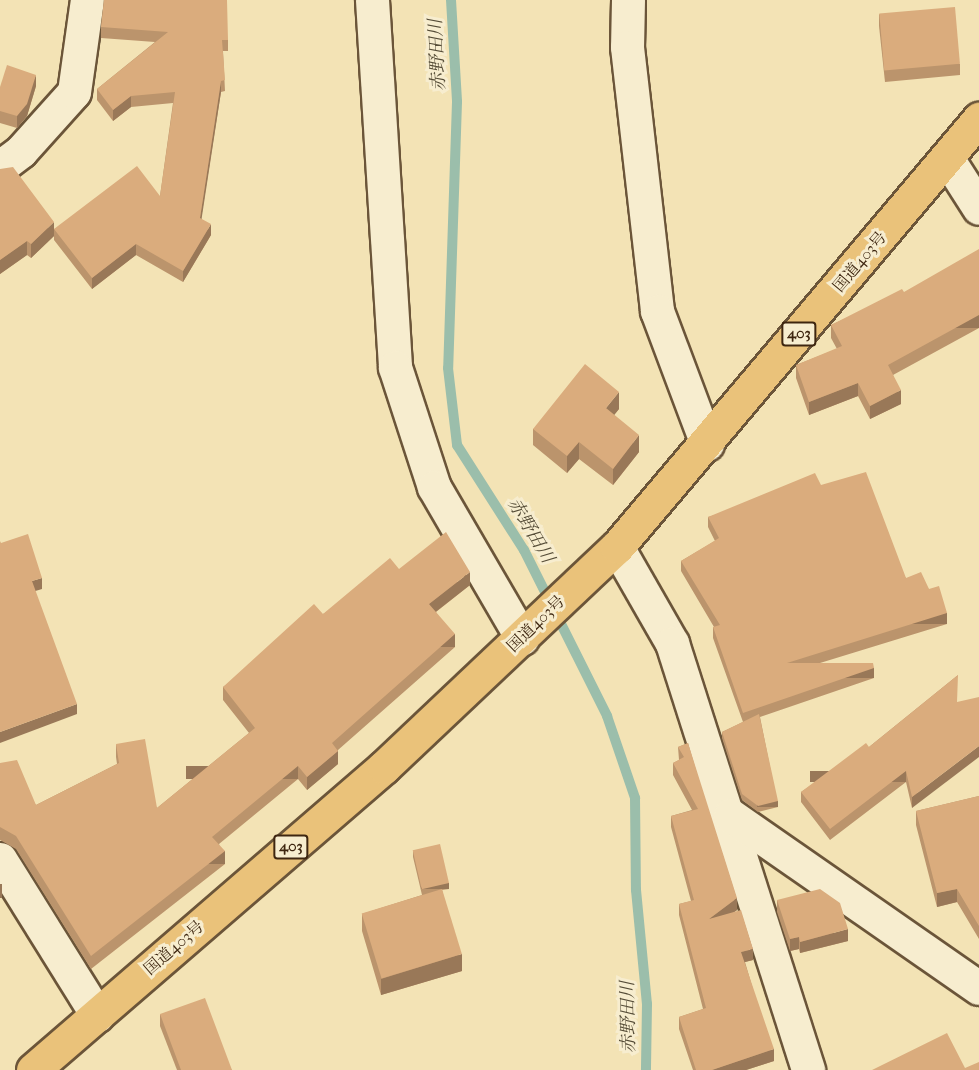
<!DOCTYPE html>
<meta charset="utf-8">
<style>
body{margin:0}
#map{position:relative;width:979px;height:1070px;overflow:hidden;background:#f3e3b5;font-family:"IM FELL French Canon","Noto Serif JP",serif}
div>[style]{position:absolute}
[style*='--x']{left:calc(var(--x)*1px);top:calc(var(--y)*1px);width:calc(var(--w)*1px);rotate:calc(var(--a)*1deg)}
.stream>*{height:10px;margin:-5px;padding:0 5px;transform-origin:5px;border-radius:5px;background:#9bbeab}
.roads{filter:drop-shadow(2px 0 #6b5539) drop-shadow(-2px 0 #6b5539) drop-shadow(0 2px #6b5539) drop-shadow(0 -2px #6b5539)}
.minor>*{height:33px;margin:-16.5px;padding:0 16.5px;transform-origin:16.5px;border-radius:16.5px;background:#f7edcf}
.highway>*{height:33px;margin:-16.5px;padding:0 16.5px;transform-origin:16.5px;border-radius:16.5px;background:#eac27a}
.wall>*{inset:0;background:#bb946c}
.shaded-wall>*{inset:0;background:#997858;transform-origin:0 0}
.building>*{inset:0;background:#daac7d;transform-origin:0 0}
span{translate:-50% -50%;white-space:nowrap;text-align:center;line-height:1.15;-webkit-text-stroke:6px #f7edcf;paint-order:stroke}
.shield-label span{padding:2px 4px;background:#f7edcf;border:2px solid;border-radius:4px;-webkit-text-stroke-width:0}
.shield-label{font-size:15px;color:#3e2610;font-weight:700}
.street-label{font-size:16px;color:#3e2610}
.water-label{font-size:18px;color:#554c37;font-style:italic}
</style>
<div id="map">
<div class="stream">
<i style="--x:451;--y:0;--w:102;--a:86.6"></i>
<i style="--x:457;--y:102;--w:266;--a:91.9"></i>
<i style="--x:448;--y:368;--w:78;--a:83.3"></i>
<i style="--x:457;--y:445;--w:125;--a:57.5"></i>
<i style="--x:524;--y:550;--w:186;--a:63.4"></i>
<i style="--x:607;--y:716;--w:87;--a:71.1"></i>
<i style="--x:635;--y:798;--w:92;--a:89.4"></i>
<i style="--x:636;--y:890;--w:115;--a:84.5"></i>
<i style="--x:647;--y:1004;--w:66;--a:90.9"></i>
</div>
<div class="roads">
<div class="minor">
<i style="--x:372;--y:0;--w:368;--a:86.4"></i>
<i style="--x:395;--y:367;--w:126;--a:72"></i>
<i style="--x:434;--y:487;--w:175;--a:59.8"></i>
<i style="--x:628;--y:0;--w:47;--a:91.2"></i>
<i style="--x:627;--y:47;--w:266;--a:83.5"></i>
<i style="--x:657;--y:311;--w:142;--a:69.4"></i>
<i style="--x:947;--y:158;--w:59;--a:57.4"></i>
<i style="--x:0;--y:167;--w:26;--a:-37"></i>
<i style="--x:21;--y:151;--w:79;--a:-48.1"></i>
<i style="--x:74;--y:92;--w:93;--a:-82"></i>
<i style="--x:617;--y:547;--w:111;--a:60.2"></i>
<i style="--x:672;--y:643;--w:448;--a:72.3"></i>
<i style="--x:730;--y:815;--w:303;--a:34.8"></i>
<i style="--x:0;--y:859;--w:184;--a:58.1"></i>
</div>
<div class="highway">
<i style="--x:33;--y:1070;--w:464;--a:-40.8"></i>
<i style="--x:384;--y:767;--w:320;--a:-43.4"></i>
<i style="--x:617;--y:547;--w:561;--a:-49.78"></i>
</div>
</div>
<div class="wall">
<i style="clip-path:polygon(104px 0,228px 40px,228px 51px,223px 51px,225px 91px,221px 92px,201px 219px,211px 235px,183px 282px,136px 255px,92px 289px,54px 240px,54px 229px,160px 196px,173px 103px,131px 107px,113px 121px,97px 100px,97px 89px,155px 42px,101px 38px,101px 27px)"></i>
<i style="clip-path:polygon(879px 14px,960px 64px,960px 75px,885px 82px,879px 26px)"></i>
<i style="clip-path:polygon(36px 86px,27px 116px,17px 128px,0 123px,0 87px)"></i>
<i style="clip-path:polygon(0 169px,54px 236px,31px 258px,27px 255px,0 274px)"></i>
<i style="clip-path:polygon(904px 292px,979px 328px,893px 375px,901px 404px,870px 419px,858px 396px,809px 415px,796px 378px,796px 365px,837px 349px,831px 338px,831px 325px)"></i>
<i style="clip-path:polygon(619px 409px,614px 415px,639px 452px,613px 485px,579px 459px,567px 473px,533px 445px,533px 429px)"></i>
<i style="clip-path:polygon(821px 485px,906px 578px,929px 589px,947px 624px,820px 663px,874px 678px,760px 717px,778px 807px,758px 812px,742px 800px,722px 738px,722px 732px,743px 722px,713px 638px,713px 627px,714px 627px,681px 571px,681px 561px,715px 541px,708px 527px,708px 517px)"></i>
<i style="clip-path:polygon(399px 569px,470px 585px,436px 612px,455px 647px,338px 750px,338px 764px,307px 790px,298px 779px,219px 844px,225px 864px,91px 969px,16px 849px,0 840px,0 763px,36px 805px,117px 764px,116px 757px,116px 744px,157px 808px,249px 733px,223px 700px,223px 687px,323px 614px)"></i>
<i style="clip-path:polygon(958px 675px,912px 808px,906px 782px,830px 840px,801px 802px,801px 792px,869px 747px)"></i>
<i style="clip-path:polygon(688px 743px,737px 910px,733px 913px,753px 960px,745px 962px,774px 1061px,746px 1070px,693px 1070px,679px 1029px,679px 1017px,703px 1009px,679px 915px,679px 904px,691px 901px,671px 827px,671px 816px,692px 810px,673px 775px,673px 763px,679px 760px,678px 747px)"></i>
<i style="clip-path:polygon(979px 796px,979px 939px,957px 902px,937px 907px,916px 825px,916px 811px)"></i>
<i style="clip-path:polygon(413px 851px,449px 889px,442px 890px,462px 971px,381px 995px,362px 931px,362px 914px,422px 895px,413px 857px)"></i>
<i style="clip-path:polygon(777px 900px,848px 941px,800px 953px,799px 949px,790px 951px,777px 912px)"></i>
<i style="clip-path:polygon(160px 1014px,232px 1070px,177px 1070px,160px 1026px)"></i>
</div>
<div class="shaded-wall">
<i style="clip-path:polygon(36px 75px,36px 86px,27px 116px,17px 128px,17px 116px)"></i>
<i style="clip-path:polygon(221px 81px,221px 92px,200px 229px,200px 218px)"></i>
<i style="clip-path:polygon(131px 96px,131px 107px,113px 121px,113px 110px)"></i>
<i style="clip-path:polygon(54px 222px,54px 236px,31px 258px,31px 244px)"></i>
<i style="clip-path:polygon(211px 224px,211px 235px,183px 282px,183px 271px)"></i>
<i style="clip-path:polygon(27px 241px,27px 255px,0 274px,0 260px)"></i>
<i style="clip-path:polygon(136px 244px,136px 255px,92px 289px,92px 278px)"></i>
<i style="left:979px;top:315px;width:13px;height:104px;rotate:90deg"></i>
<i style="clip-path:polygon(858px 383px,858px 396px,809px 415px,809px 402px)"></i>
<i style="clip-path:polygon(901px 390px,901px 404px,870px 419px,870px 406px)"></i>
<i style="clip-path:polygon(619px 392px,619px 409px,606px 425px,606px 408px)"></i>
<i style="clip-path:polygon(639px 435px,639px 452px,613px 485px,613px 469px)"></i>
<i style="clip-path:polygon(579px 442px,579px 459px,567px 473px,567px 456px)"></i>
<i style="clip-path:polygon(470px 572px,470px 585px,429px 617px,429px 604px)"></i>
<i style="clip-path:polygon(42px 578px,42px 589px,32px 592px,32px 581px)"></i>
<i style="left:947px;top:613px;width:11px;height:168px;rotate:90deg"></i>
<i style="left:455px;top:634px;width:13px;height:164px;rotate:90deg"></i>
<i style="left:874px;top:668px;width:10px;height:139px;rotate:90deg"></i>
<i style="clip-path:polygon(77px 704px,77px 714px,0 743px,0 732px)"></i>
<i style="clip-path:polygon(979px 746px,979px 757px,912px 808px,912px 797px)"></i>
<i style="clip-path:polygon(338px 751px,338px 764px,307px 790px,307px 777px)"></i>
<i style="left:298px;top:766px;width:13px;height:112px;rotate:90deg"></i>
<i style="left:906px;top:771px;width:11px;height:96px;rotate:90deg"></i>
<i style="left:778px;top:801px;width:6px;height:21px;rotate:90deg"></i>
<i style="left:225px;top:851px;width:13px;height:170px;rotate:90deg"></i>
<i style="left:449px;top:883px;width:6px;height:28px;rotate:90deg"></i>
<i style="left:0;top:884px;width:2px;height:14px"></i>
<i style="clip-path:polygon(957px 889px,957px 902px,937px 907px,937px 893px)"></i>
<i style="clip-path:polygon(737px 898px,737px 910px,709px 931px,709px 919px)"></i>
<i style="clip-path:polygon(848px 929px,848px 941px,800px 953px,800px 942px)"></i>
<i style="clip-path:polygon(799px 937px,799px 949px,790px 951px,790px 939px)"></i>
<i style="clip-path:polygon(753px 949px,753px 960px,741px 963px,741px 952px)"></i>
<i style="clip-path:polygon(462px 954px,462px 971px,381px 995px,381px 979px)"></i>
<i style="clip-path:polygon(774px 1049px,774px 1061px,746px 1070px,712px 1070px)"></i>
</div>
<div class="building">
<i style="clip-path:polygon(104px 0,227px 0,228px 40px,222px 40px,225px 80px,221px 81px,200px 218px,211px 224px,183px 271px,136px 244px,92px 278px,54px 229px,137px 166px,160px 196px,175px 92px,131px 96px,113px 110px,97px 89px,168px 32px,101px 27px)"></i>
<i style="left:955px;top:7px;width:57px;height:76px;rotate:85deg"></i>
<i style="clip-path:polygon(7px 65px,36px 75px,27px 104px,17px 116px,0 111px,0 87px)"></i>
<i style="clip-path:polygon(13px 167px,54px 222px,31px 244px,27px 241px,0 260px,0 169px)"></i>
<i style="clip-path:polygon(979px 249px,979px 315px,888px 365px,901px 390px,870px 406px,858px 383px,809px 402px,796px 365px,842px 346px,831px 325px,902px 289px,904px 292px)"></i>
<i style="clip-path:polygon(585px 364px,619px 392px,606px 408px,639px 435px,613px 469px,579px 442px,567px 456px,533px 429px)"></i>
<i style="clip-path:polygon(866px 472px,906px 578px,921px 572px,929px 589px,939px 586px,947px 613px,787px 663px,873px 663px,874px 668px,743px 713px,713px 627px,720px 625px,681px 561px,719px 538px,708px 517px,815px 473px,821px 485px)"></i>
<i style="clip-path:polygon(446px 532px,470px 572px,429px 604px,455px 634px,332px 743px,338px 751px,307px 777px,298px 766px,212px 837px,225px 851px,91px 956px,16px 836px,0 827px,0 763px,17px 760px,36px 805px,119px 763px,116px 744px,145px 739px,157px 808px,255px 728px,223px 687px,314px 604px,323px 614px,390px 558px,399px 569px)"></i>
<i style="clip-path:polygon(28px 534px,42px 578px,32px 581px,77px 704px,0 732px,0 541px,1px 543px)"></i>
<i style="clip-path:polygon(958px 675px,957px 702px,979px 697px,979px 746px,912px 797px,906px 771px,830px 829px,801px 792px,866px 743px,869px 747px)"></i>
<i style="clip-path:polygon(759px 714px,778px 801px,758px 806px,742px 794px,722px 732px)"></i>
<i style="clip-path:polygon(688px 743px,737px 898px,709px 919px,741px 910px,753px 949px,741px 952px,774px 1049px,712px 1070px,696px 1070px,679px 1017px,706px 1008px,679px 904px,694px 900px,671px 816px,698px 809px,673px 763px,684px 757px,678px 747px)"></i>
<i style="clip-path:polygon(979px 796px,979px 926px,957px 889px,937px 893px,916px 811px)"></i>
<i style="left:440px;top:844px;width:40px;height:28px;rotate:77deg"></i>
<i style="left:442px;top:889px;width:68px;height:84px;rotate:73deg"></i>
<i style="clip-path:polygon(820px 889px,840px 903px,848px 929px,800px 942px,799px 937px,790px 939px,777px 900px)"></i>
<i style="clip-path:polygon(205px 998px,232px 1070px,181px 1070px,160px 1014px)"></i>
<i style="clip-path:polygon(947px 1033px,965px 1068px,979px 1062px,979px 1070px,872px 1070px)"></i>
</div>
<div class="shield-label">
<span style="left:799px;top:334px">403</span>
<span style="left:291px;top:847px">403</span>
</div>
<div class="street-label">
<span style="left:860px;top:262px;rotate:-50deg">国道403号</span>
<span style="left:536px;top:624px;rotate:-44deg">国道403号</span>
<span style="left:174px;top:948px;rotate:-41deg">国道403号</span>
</div>
<div class="water-label">
<span style="left:438px;top:55px;rotate:-93deg">赤野田川</span>
<span style="left:530px;top:531px;rotate:59deg">赤野田川</span>
<span style="left:629px;top:1017px;rotate:-91deg">赤野田川</span>
</div>
</div>
